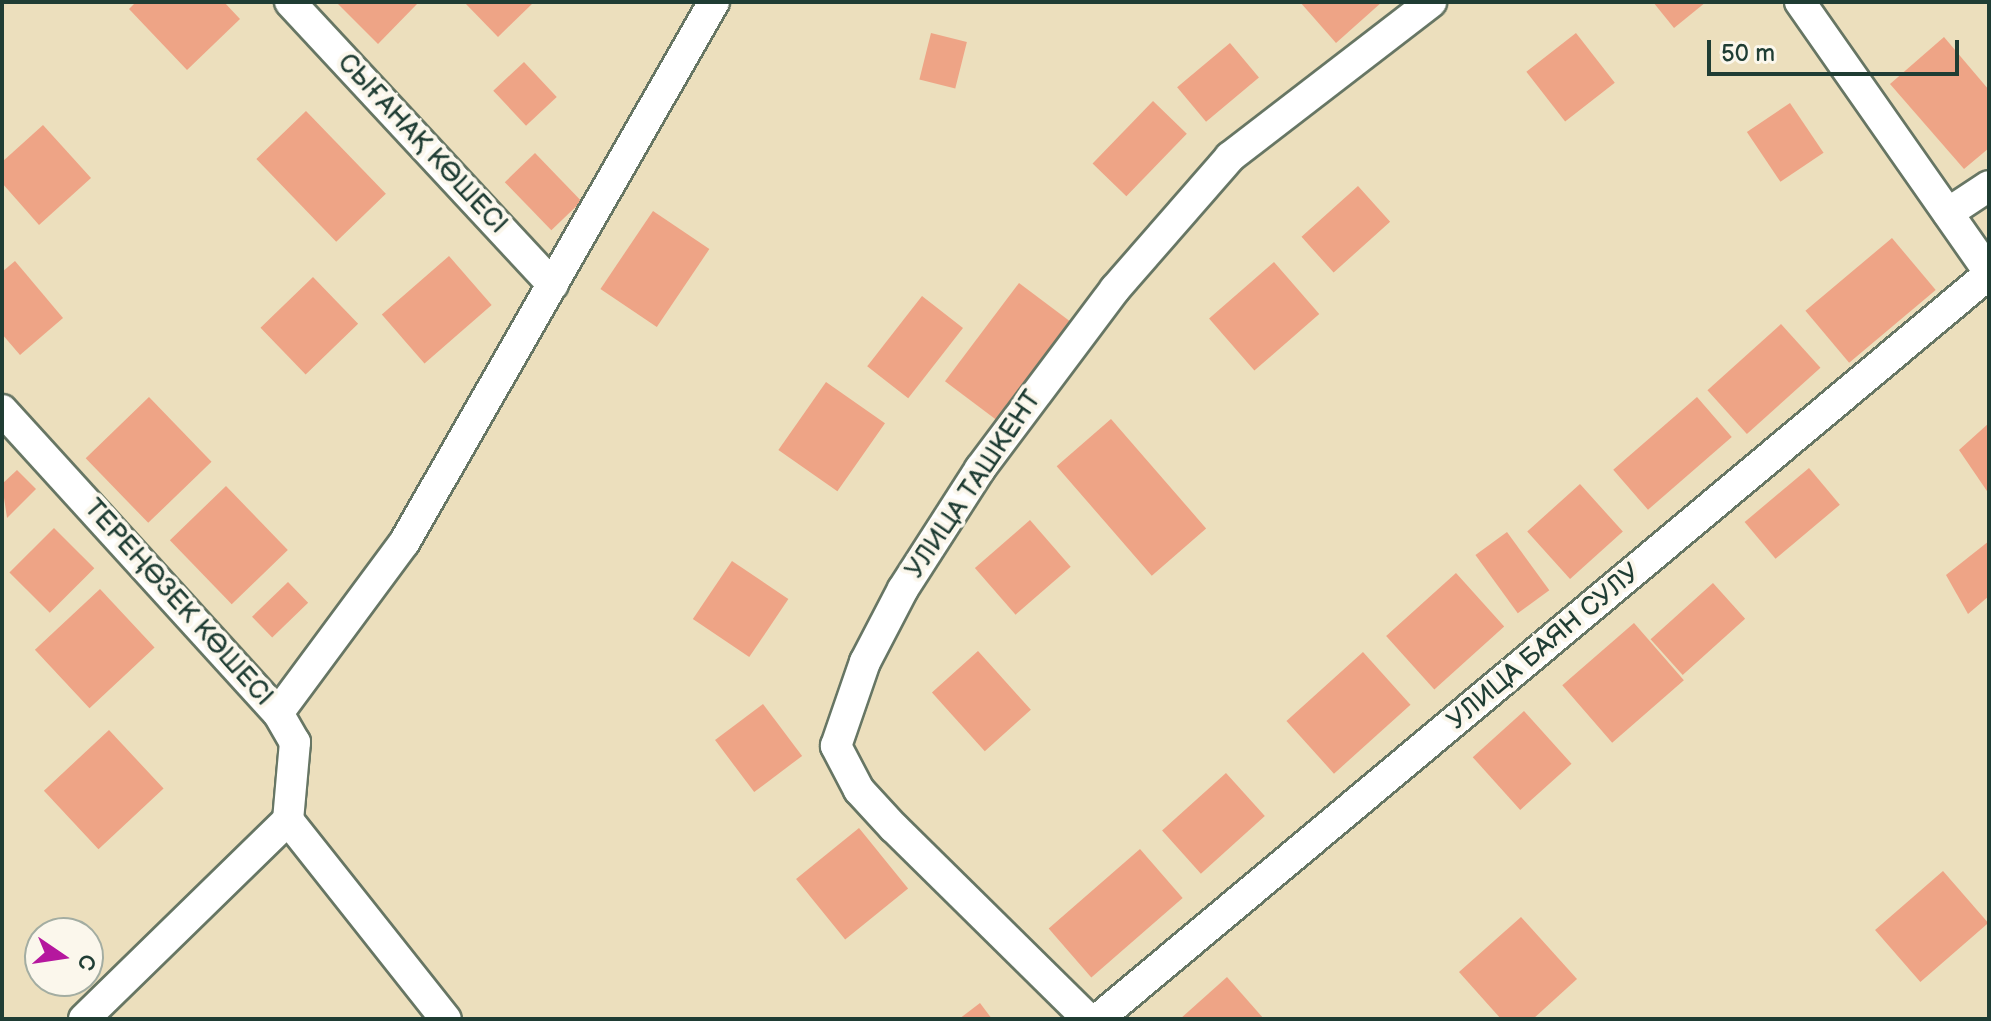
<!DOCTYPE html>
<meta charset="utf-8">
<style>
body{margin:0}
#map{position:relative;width:1991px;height:1021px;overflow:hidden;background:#ecdfbd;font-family:"Balsamiq Sans",sans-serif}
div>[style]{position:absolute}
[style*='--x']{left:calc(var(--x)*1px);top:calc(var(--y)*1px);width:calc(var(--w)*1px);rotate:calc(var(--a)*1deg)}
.building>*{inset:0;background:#eea486;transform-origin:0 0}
.roads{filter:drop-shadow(2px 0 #677664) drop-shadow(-2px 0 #677664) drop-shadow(0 2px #677664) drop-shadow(0 -2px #677664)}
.minor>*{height:30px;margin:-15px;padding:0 15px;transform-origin:15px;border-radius:15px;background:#fff}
span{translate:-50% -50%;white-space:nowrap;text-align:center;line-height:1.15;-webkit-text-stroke:8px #fbf7ec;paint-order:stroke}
.street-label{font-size:26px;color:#1f3d34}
.frame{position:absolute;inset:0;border:4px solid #1f3d34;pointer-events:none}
.north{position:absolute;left:24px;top:917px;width:80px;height:80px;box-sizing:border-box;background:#fbf7ec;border:2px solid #a3ada2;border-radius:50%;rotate:103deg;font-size:22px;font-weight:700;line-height:32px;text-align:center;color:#1f3d34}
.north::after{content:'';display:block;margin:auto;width:28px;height:36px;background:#b5179e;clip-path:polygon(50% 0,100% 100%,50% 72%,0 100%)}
.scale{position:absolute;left:1707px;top:40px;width:252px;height:36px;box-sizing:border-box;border:4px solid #1f3d34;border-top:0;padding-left:10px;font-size:24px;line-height:28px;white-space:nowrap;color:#1f3d34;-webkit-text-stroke:6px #fbf7ec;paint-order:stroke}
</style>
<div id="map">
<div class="building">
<i style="clip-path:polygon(136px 2px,224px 2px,240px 19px,187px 70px,129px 9px)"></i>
<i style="clip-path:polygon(336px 2px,417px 2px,418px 3px,378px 44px)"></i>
<i style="clip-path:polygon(464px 2px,534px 2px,498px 37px)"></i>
<i style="clip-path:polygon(1300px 2px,1382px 2px,1336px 43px)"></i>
<i style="clip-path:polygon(1653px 2px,1706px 2px,1674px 28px)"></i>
<i style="left:931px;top:33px;width:37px;height:48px;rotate:14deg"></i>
<i style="left:1576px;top:33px;width:63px;height:63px;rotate:52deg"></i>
<i style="clip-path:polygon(1944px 37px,1989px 90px,1989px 148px,1964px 169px,1890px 84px)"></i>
<i style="left:1230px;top:43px;width:45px;height:69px;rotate:50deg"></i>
<i style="left:524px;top:62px;width:48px;height:42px;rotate:47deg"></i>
<i style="left:1153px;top:101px;width:47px;height:87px;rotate:44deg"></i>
<i style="left:1790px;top:103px;width:60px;height:52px;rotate:56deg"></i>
<i style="left:306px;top:111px;width:115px;height:69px;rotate:46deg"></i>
<i style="clip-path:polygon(43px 125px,91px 178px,39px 225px,2px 183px,2px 162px)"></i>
<i style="left:535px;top:153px;width:67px;height:42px;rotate:46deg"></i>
<i style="left:1358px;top:186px;width:48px;height:76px;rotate:48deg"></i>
<i style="left:653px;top:211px;width:68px;height:94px;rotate:34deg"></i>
<i style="left:1892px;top:238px;width:68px;height:113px;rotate:50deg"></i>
<i style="left:449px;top:256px;width:65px;height:89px;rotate:49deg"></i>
<i style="clip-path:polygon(15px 261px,63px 318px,20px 355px,2px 334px,2px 272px)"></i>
<i style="left:1274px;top:262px;width:69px;height:86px;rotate:49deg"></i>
<i style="left:313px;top:277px;width:65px;height:73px;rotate:46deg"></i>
<i style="left:1019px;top:283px;width:65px;height:123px;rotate:37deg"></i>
<i style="left:922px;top:296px;width:52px;height:89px;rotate:38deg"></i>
<i style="left:1781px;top:324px;width:59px;height:99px;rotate:48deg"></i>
<i style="left:826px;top:382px;width:72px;height:83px;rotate:35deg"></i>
<i style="left:149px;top:397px;width:90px;height:88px;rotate:46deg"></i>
<i style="left:1697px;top:397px;width:53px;height:111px;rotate:49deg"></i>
<i style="left:1111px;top:419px;width:145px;height:72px;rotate:49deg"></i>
<i style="clip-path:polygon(1989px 423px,1989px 494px,1959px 450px)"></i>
<i style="left:1809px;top:468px;width:48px;height:84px;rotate:50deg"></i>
<i style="clip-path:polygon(17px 470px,36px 489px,7px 518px,2px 484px)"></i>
<i style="left:1580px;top:484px;width:64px;height:71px;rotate:48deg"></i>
<i style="left:226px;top:486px;width:89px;height:78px;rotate:46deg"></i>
<i style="left:1030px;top:520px;width:62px;height:73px;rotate:49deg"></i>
<i style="left:54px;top:528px;width:57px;height:63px;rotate:45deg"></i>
<i style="left:1507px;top:532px;width:72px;height:39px;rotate:54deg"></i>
<i style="clip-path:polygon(1989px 541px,1989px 596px,1968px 614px,1946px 575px)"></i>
<i style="left:732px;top:561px;width:68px;height:70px;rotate:34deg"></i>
<i style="left:1456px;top:573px;width:72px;height:94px;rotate:48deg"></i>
<i style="left:288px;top:582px;width:29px;height:50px;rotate:46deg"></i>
<i style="left:1713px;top:583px;width:48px;height:84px;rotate:48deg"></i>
<i style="left:100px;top:589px;width:80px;height:89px;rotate:47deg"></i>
<i style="left:1634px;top:623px;width:76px;height:95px;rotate:49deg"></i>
<i style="left:978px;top:651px;width:79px;height:62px;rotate:48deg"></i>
<i style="left:1363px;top:652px;width:71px;height:103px;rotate:48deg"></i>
<i style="left:763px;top:704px;width:65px;height:60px;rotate:53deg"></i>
<i style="left:1524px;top:711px;width:71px;height:69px;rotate:48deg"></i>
<i style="left:109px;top:730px;width:80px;height:89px;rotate:47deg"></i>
<i style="left:1226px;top:773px;width:58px;height:86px;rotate:48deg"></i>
<i style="left:859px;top:828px;width:78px;height:81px;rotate:51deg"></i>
<i style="left:1140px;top:849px;width:65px;height:121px;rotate:49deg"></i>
<i style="left:1943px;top:871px;width:69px;height:90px;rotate:49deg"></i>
<i style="clip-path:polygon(1521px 917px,1577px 979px,1533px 1019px,1501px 1019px,1459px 972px)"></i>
<i style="clip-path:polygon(1227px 977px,1264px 1019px,1180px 1019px)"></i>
<i style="clip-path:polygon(980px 1003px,992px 1019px,959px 1019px)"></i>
</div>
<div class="roads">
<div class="minor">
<i style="--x:290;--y:2;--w:386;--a:47.1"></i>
<i style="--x:1800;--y:2;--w:330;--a:55"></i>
<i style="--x:1948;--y:213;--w:49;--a:-33.4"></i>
<i style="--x:2;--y:410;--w:410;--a:47.7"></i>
<i style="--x:278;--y:713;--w:34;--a:60"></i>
<i style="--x:295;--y:742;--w:78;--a:95.1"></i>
<i style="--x:278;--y:713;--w:212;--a:-53.5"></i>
<i style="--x:404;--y:543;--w:624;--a:-60.19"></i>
<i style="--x:84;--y:1019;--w:285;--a:-44.3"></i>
<i style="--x:288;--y:820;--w:254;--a:51.6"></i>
<i style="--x:1088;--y:1019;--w:272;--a:-135.4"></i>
<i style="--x:894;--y:828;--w:52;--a:-132.6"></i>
<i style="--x:859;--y:790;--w:50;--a:-117.6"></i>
<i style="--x:836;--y:746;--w:89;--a:-71"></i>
<i style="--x:865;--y:662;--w:82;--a:-62.5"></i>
<i style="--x:903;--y:589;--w:143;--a:-57.3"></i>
<i style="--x:980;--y:469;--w:225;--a:-53.1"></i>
<i style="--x:1115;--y:289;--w:175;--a:-48.9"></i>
<i style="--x:1230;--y:157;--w:254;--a:-37.6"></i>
<i style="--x:1098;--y:1019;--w:1161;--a:-39.9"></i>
</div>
</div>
<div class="street-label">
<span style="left:422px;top:144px;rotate:47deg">СЫҒАНАҚ КӨШЕСІ</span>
<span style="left:974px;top:485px;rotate:-56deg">УЛИЦА ТАШКЕНТ</span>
<span style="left:178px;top:603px;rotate:48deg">ТЕРЕҢӨЗЕК КӨШЕСІ</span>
<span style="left:1544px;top:647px;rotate:-40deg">УЛИЦА БАЯН СУЛУ</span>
</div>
<div class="frame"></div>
<div class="north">С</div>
<div class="scale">50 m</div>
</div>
